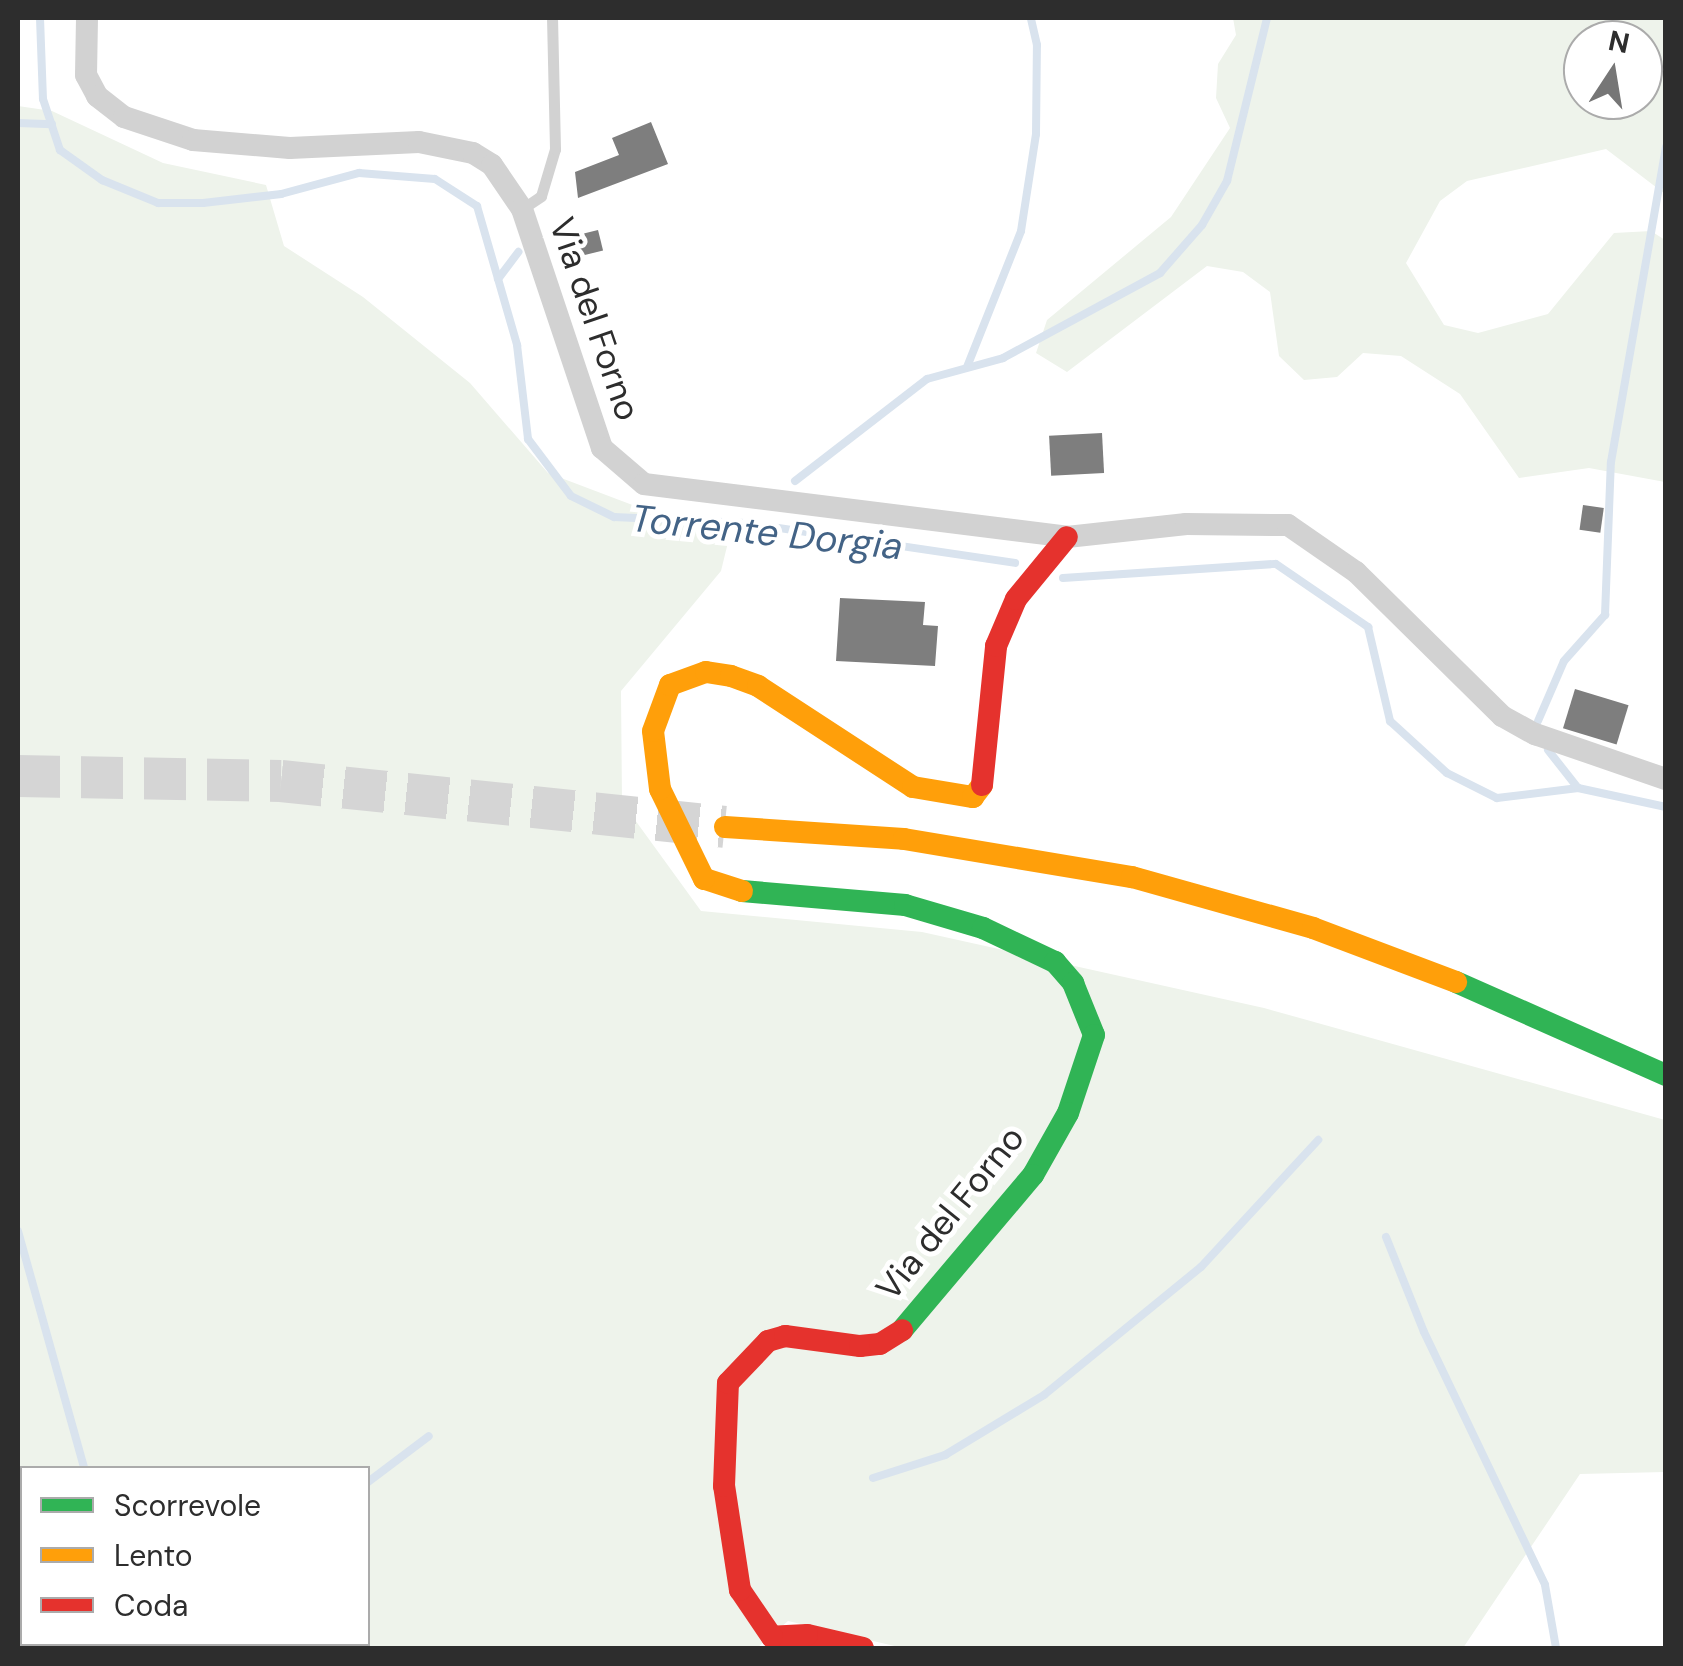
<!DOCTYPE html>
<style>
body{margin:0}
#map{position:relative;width:1683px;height:1666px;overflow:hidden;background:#fff;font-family:"DM Sans",sans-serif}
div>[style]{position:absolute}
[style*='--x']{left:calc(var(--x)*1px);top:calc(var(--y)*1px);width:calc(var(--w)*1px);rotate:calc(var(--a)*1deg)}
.green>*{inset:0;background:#eef3eb}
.stream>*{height:8px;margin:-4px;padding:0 4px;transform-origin:4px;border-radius:4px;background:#d9e3ee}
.building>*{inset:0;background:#7e7e7e;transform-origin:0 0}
.highway-tunnel>*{height:42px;margin-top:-21px;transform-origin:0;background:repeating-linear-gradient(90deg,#d5d5d5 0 42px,transparent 0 63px)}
.lane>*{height:11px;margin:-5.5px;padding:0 5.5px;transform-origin:5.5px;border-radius:5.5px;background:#d2d2d2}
.street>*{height:22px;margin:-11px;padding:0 11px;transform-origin:11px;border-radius:11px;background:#d2d2d2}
.fast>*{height:22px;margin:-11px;padding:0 11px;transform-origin:11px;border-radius:11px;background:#30b455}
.slow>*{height:22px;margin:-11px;padding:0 11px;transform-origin:11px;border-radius:11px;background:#ff9f0a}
.jam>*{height:22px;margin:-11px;padding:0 11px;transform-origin:11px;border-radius:11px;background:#e5322d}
span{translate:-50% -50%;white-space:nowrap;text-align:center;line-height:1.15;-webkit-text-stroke:10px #fff;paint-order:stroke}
.street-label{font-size:35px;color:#2d2d2d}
.water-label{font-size:38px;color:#436386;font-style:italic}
.frame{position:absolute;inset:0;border:20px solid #2d2d2d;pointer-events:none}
.legend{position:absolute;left:20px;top:1466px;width:350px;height:180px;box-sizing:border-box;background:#fff;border:2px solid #ababab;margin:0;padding:12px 18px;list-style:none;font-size:30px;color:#2d2d2d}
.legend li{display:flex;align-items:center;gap:20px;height:50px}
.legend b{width:50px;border:2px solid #ababab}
.north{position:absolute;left:1563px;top:20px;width:100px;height:100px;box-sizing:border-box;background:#fff;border:2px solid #ababab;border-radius:50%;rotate:12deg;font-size:28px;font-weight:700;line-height:40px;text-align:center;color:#2d2d2d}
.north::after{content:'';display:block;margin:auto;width:35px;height:45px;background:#767676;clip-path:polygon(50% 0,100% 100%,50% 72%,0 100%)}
</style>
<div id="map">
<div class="green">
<i style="clip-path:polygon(evenodd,1233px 18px,1665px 18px,1665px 194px,1606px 149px,1467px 181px,1440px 201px,1406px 263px,1444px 325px,1478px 333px,1548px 314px,1614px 233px,1651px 231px,1665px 240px,1665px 482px,1589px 468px,1519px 478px,1460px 394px,1401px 356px,1363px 353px,1337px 377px,1304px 380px,1279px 356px,1270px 292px,1243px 272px,1207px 266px,1067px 372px,1036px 353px,1047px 320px,1171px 217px,1230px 128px,1216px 98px,1218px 64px,1236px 35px,1233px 18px,1583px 40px,1643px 40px,1643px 100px,1583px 100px,1583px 40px)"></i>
<i style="clip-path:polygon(evenodd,18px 106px,52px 111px,163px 163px,266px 185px,284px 246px,363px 297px,470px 383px,548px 473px,643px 509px,731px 530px,721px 571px,621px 691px,622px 802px,701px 911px,922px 932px,1264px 1008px,1665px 1120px,1665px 1472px,1580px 1474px,1463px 1648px,903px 1648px,788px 1621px,757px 1648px,18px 1648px,18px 106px,22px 1468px,368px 1468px,368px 1644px,22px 1644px,22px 1468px)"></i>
</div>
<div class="stream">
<i style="--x:40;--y:18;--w:81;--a:87.9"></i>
<i style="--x:43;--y:99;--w:54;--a:71.6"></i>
<i style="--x:60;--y:150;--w:52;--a:35.5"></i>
<i style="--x:102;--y:180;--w:61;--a:22.3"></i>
<i style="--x:158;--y:203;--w:45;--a:0"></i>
<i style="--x:203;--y:203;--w:79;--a:-6.6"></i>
<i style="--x:281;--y:194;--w:81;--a:-15.1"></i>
<i style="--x:359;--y:173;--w:76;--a:4.5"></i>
<i style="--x:435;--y:179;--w:50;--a:32.7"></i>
<i style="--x:477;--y:206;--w:145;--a:73.9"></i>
<i style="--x:517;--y:345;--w:95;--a:83.3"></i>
<i style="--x:528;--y:439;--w:71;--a:53"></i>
<i style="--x:571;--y:496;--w:48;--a:26"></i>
<i style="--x:614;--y:517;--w:131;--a:2.6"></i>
<i style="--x:745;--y:523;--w:273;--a:8.4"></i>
<i style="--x:18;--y:123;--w:34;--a:2"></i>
<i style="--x:498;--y:279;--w:34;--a:-53"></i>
<i style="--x:967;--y:367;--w:146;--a:-68.3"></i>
<i style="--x:1021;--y:231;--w:98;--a:-81.2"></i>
<i style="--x:1036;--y:134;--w:89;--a:-89.4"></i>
<i style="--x:1037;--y:45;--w:28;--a:-103"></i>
<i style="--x:795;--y:481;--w:167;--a:-37.7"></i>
<i style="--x:927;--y:379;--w:79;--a:-15.4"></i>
<i style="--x:1003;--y:358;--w:179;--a:-28.4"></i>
<i style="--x:1160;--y:273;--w:64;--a:-48.8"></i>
<i style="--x:1202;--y:225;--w:51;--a:-60.4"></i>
<i style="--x:1227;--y:181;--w:168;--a:-76.2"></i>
<i style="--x:1063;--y:578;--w:213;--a:-3.8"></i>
<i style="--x:1276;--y:564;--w:112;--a:34.4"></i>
<i style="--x:1368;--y:627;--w:97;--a:76.8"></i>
<i style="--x:1390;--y:721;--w:77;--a:42.4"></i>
<i style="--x:1447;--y:773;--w:56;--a:26.6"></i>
<i style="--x:1497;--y:798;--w:82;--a:-7"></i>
<i style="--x:1578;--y:788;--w:90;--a:12.2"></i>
<i style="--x:1538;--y:721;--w:65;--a:-66.6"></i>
<i style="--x:1564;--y:661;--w:62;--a:-48.3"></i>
<i style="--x:1605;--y:615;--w:153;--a:-87.8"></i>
<i style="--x:1611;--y:462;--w:320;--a:-80.1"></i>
<i style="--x:1548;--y:750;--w:48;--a:51.7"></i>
<i style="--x:18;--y:1231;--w:246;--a:74.4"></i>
<i style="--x:1386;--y:1237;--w:102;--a:68.2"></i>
<i style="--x:1424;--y:1332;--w:280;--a:64.4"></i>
<i style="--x:1545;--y:1585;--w:64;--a:80.1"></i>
<i style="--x:873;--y:1478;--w:76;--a:-17.7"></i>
<i style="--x:945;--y:1455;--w:116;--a:-31.2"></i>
<i style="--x:1044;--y:1395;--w:203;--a:-39.2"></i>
<i style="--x:1201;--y:1267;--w:173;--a:-47.3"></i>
<i style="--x:368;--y:1482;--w:76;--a:-37"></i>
<i style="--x:177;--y:1644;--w:5;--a:53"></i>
</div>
<div class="building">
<i style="clip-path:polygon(651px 122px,668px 164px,578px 198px,575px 172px,619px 155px,612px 138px)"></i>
<i style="left:598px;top:230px;width:21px;height:22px;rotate:76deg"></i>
<i style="left:1102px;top:433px;width:40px;height:53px;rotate:87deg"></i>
<i style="left:1583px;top:505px;width:21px;height:25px;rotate:8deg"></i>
<i style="clip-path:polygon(840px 598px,925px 602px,923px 625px,938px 626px,935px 666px,836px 661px)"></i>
<i style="left:1575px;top:689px;width:56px;height:41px;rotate:17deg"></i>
</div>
<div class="highway-tunnel">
<i style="--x:18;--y:776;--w:263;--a:1.1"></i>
<i style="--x:281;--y:781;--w:446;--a:5.9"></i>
</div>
<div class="lane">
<i style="--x:522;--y:209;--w:23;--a:-34"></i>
<i style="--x:541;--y:196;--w:49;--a:-73.4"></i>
<i style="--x:555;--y:149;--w:131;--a:-91.3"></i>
</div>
<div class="street">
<i style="--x:87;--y:18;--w:57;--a:91"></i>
<i style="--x:86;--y:75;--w:24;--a:62"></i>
<i style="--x:97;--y:96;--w:34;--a:38"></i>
<i style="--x:124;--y:117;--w:73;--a:18.4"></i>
<i style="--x:193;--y:140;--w:97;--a:4.7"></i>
<i style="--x:290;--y:148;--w:129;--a:-2.7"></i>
<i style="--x:419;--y:142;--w:55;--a:11.5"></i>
<i style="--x:473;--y:153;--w:22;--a:32"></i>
<i style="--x:492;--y:165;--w:53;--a:55.7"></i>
<i style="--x:522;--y:209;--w:252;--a:71.5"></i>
<i style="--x:602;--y:448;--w:55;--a:40.6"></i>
<i style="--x:644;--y:484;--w:426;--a:7.1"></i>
<i style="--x:1067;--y:537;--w:120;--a:-6.2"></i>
<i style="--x:1186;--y:524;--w:102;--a:0.6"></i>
<i style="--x:1288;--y:525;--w:83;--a:34.7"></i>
<i style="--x:1356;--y:572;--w:205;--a:44.6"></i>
<i style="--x:1502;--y:716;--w:38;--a:29"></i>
<i style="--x:1535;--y:734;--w:139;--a:19"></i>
</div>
<div class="fast">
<i style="--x:742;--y:891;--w:164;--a:4.9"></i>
<i style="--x:905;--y:905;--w:81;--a:16.4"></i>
<i style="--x:983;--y:928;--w:80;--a:25.3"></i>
<i style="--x:1055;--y:962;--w:28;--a:49"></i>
<i style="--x:1073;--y:983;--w:56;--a:68"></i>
<i style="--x:1094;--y:1035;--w:82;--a:108.4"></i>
<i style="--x:1068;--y:1113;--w:71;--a:119.4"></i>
<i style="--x:1033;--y:1175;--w:203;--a:130.2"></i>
<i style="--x:1456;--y:982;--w:230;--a:23.9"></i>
</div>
<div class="slow">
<i style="--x:725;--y:827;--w:179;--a:3.8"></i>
<i style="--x:904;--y:839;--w:231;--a:9.5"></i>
<i style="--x:1132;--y:877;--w:188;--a:15.7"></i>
<i style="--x:1313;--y:928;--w:153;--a:20.7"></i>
<i style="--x:742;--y:891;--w:40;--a:-162"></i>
<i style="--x:704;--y:879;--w:100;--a:-116.1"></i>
<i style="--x:660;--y:789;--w:58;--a:-96.9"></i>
<i style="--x:653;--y:731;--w:49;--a:-69.7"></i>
<i style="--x:670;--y:685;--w:38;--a:-20"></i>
<i style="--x:706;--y:672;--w:25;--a:9"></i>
<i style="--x:731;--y:676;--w:29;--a:20"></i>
<i style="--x:758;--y:686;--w:185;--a:33.1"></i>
<i style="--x:913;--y:787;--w:61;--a:9.5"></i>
<i style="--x:973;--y:797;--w:15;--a:-53"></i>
</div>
<div class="jam">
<i style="--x:982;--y:785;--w:140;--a:-84.2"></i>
<i style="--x:996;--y:646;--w:51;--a:-66.9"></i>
<i style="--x:1016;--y:599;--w:80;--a:-50.6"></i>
<i style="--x:863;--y:1648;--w:57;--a:-166.9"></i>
<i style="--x:807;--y:1635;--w:35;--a:177"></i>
<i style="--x:772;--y:1637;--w:57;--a:-124.2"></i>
<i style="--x:740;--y:1590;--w:105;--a:-98.7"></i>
<i style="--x:724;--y:1486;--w:103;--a:-87.8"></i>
<i style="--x:728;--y:1383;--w:58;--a:-46.4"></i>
<i style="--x:768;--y:1341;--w:18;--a:-16"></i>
<i style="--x:785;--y:1336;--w:76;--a:7.6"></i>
<i style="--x:860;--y:1346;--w:20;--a:-6"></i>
<i style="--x:880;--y:1344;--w:26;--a:-32"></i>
</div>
<div class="street-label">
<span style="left:595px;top:319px;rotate:71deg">Via del Forno</span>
<span style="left:950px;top:1213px;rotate:-51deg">Via del Forno</span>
</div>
<div class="water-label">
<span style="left:767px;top:533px;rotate:6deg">Torrente Dorgia</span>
</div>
<div class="frame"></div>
<ul class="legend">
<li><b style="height:12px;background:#30b455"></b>Scorrevole</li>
<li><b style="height:12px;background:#ff9f0a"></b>Lento</li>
<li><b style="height:12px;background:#e5322d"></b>Coda</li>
</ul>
<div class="north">N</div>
</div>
